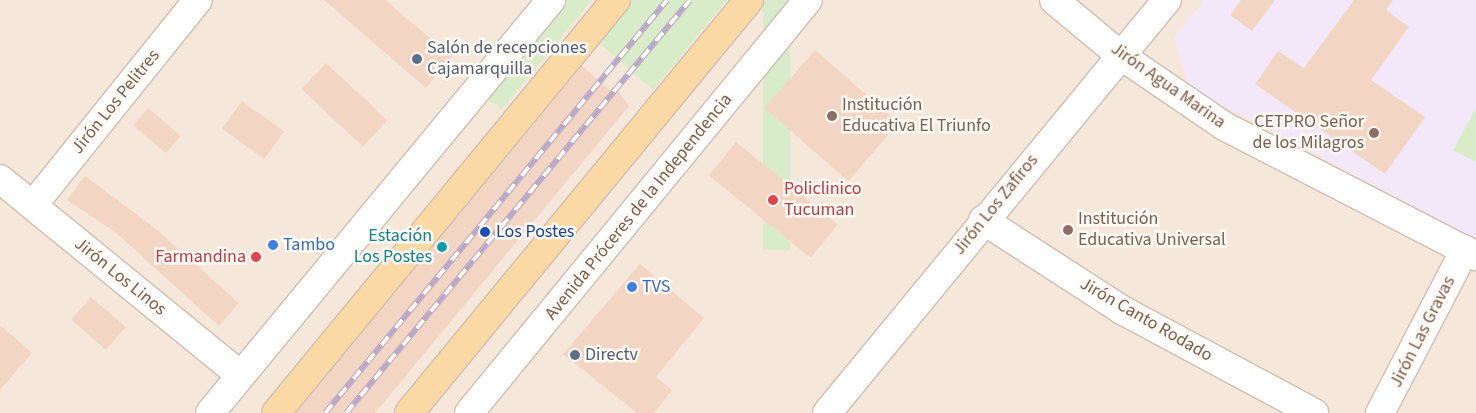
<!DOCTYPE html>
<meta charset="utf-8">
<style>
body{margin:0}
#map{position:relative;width:1476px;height:413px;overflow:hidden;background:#fdf6ec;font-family:"Source Sans 3",sans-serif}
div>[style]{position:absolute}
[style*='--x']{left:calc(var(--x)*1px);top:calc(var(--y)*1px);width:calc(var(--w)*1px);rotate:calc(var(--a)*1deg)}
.residential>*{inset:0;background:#f5e8da;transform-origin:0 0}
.education>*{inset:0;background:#f3e8fa}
.green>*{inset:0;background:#d8ecc9;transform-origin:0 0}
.building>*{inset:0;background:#f3d5c3;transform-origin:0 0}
.roads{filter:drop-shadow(1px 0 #d1beb0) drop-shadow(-1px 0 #d1beb0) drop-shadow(0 1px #d1beb0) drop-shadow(0 -1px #d1beb0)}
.street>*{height:28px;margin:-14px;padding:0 14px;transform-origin:14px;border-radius:14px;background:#fff}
.secondary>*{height:28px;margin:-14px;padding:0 14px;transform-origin:14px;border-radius:14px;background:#fff}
.primary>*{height:28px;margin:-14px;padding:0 14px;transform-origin:14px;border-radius:14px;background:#fbd9a5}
.rail>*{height:5.5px;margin-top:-2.75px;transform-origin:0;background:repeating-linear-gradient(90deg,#fffaf3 0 11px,#b9a8c9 0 22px);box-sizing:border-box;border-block:1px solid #b9a8c9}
.dots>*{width:14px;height:14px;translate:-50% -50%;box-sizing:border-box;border:2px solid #fffaf3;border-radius:50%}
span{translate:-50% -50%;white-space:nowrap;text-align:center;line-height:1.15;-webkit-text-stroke:5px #fffaf3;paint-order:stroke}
.service-label{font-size:18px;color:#4e5e75}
.left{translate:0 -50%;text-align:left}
.street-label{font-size:18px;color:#7a5c4d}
.education-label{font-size:18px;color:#785e54}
.right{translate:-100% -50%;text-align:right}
.health-label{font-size:18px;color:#be3a42}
.transit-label{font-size:18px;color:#164399}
.culture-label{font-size:18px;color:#0d838f}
.shop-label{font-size:18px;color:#366cbe}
</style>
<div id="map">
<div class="residential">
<i style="left:0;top:0;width:1476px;height:413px"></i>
</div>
<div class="education">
<i style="clip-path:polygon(1205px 0,1476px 0,1476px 239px,1190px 88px,1174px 37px)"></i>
</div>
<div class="green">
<i style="clip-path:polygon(561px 0,592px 0,502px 109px,481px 95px)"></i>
<i style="clip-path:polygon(633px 0,727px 0,653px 90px,598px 42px)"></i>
<i style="left:763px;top:0;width:27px;height:250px"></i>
<i style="clip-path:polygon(1476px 108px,1476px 162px,1453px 150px)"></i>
</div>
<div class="building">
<i style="clip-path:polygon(324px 0,385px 0,452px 57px,426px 88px)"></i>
<i style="clip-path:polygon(1241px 0,1275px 0,1252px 31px,1230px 15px)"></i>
<i style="clip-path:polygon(1354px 0,1393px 0,1386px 10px,1409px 27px,1371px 80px,1425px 117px,1385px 174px,1255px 84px,1278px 51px,1304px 68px)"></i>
<i style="left:815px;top:50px;width:111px;height:77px;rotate:41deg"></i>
<i style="left:326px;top:63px;width:84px;height:36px;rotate:43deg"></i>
<i style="clip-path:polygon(582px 66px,610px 90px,614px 86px,629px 106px,375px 413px,296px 413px)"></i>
<i style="left:242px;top:101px;width:52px;height:34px;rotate:36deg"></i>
<i style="left:148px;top:108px;width:43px;height:23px;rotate:40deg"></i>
<i style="left:736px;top:142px;width:131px;height:43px;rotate:39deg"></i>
<i style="clip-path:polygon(85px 176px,156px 229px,239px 303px,219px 326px,114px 231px,67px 200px)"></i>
<i style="clip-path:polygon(640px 264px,704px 318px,656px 377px,672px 390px,654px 413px,637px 413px,563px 354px)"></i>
<i style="left:91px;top:297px;width:46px;height:30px;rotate:41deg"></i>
<i style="clip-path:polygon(0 325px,32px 353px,0 390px)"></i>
</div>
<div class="roads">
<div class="street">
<i style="--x:1054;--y:0;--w:86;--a:39.8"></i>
<i style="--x:1120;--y:55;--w:126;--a:34.3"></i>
<i style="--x:1224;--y:126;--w:284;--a:27.3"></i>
<i style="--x:0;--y:179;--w:310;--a:39.2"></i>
<i style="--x:33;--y:205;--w:263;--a:-51.2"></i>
<i style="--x:983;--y:220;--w:166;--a:32.9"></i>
<i style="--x:1122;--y:310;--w:218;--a:28.2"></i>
<i style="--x:827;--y:413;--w:535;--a:-50.54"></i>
<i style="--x:1380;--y:413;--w:184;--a:-62.5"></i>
</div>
<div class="secondary">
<i style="--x:210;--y:413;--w:536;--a:-50.45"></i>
<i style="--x:469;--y:413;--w:534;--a:-50.62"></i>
</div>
<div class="primary">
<i style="--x:276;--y:413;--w:535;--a:-50.54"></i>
<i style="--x:409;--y:413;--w:535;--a:-50.54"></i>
</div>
</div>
<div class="rail">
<i style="--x:325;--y:413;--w:536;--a:-50.37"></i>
<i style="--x:346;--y:413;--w:537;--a:-50.21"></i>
</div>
<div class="dots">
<i style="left:417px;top:59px;background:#5c6f8a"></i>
<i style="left:832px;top:116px;background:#8d6e63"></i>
<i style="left:1374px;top:133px;background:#8d6e63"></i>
<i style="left:773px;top:200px;background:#e0444e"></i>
<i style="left:1068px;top:230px;background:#8d6e63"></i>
<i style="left:485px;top:232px;background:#1a4fb4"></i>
<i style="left:273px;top:245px;background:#3f7fe0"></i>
<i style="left:442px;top:247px;background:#0f9aa8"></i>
<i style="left:256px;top:257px;background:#e0444e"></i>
<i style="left:632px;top:287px;background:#3f7fe0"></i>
<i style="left:575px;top:355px;background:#5c6f8a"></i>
</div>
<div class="service-label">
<span class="left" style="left:427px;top:59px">Salón de recepciones<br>Cajamarquilla</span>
<span class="left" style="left:585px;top:355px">Directv</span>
</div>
<div class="street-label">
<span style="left:1168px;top:86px;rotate:35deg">Jirón Agua Marina</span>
<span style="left:116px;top:102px;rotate:-51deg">Jirón Los Pelitres</span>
<span style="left:996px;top:205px;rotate:-51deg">Jirón Los Zafiros</span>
<span style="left:639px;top:207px;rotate:-51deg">Avenida Próceres de la Independencia</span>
<span style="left:120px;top:277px;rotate:39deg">Jirón Los Linos</span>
<span style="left:1146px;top:320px;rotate:30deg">Jirón Canto Rodado</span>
<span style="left:1423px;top:332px;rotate:-63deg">Jirón Las Gravas</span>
</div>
<div class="education-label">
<span class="left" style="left:842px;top:116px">Institución<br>Educativa El Triunfo</span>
<span class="right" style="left:1364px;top:133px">CETPRO Señor<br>de los Milagros</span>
<span class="left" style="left:1078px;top:230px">Institución<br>Educativa Universal</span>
</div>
<div class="health-label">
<span class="left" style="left:784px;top:200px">Policlinico<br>Tucuman</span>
<span class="right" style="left:246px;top:257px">Farmandina</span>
</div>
<div class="transit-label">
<span class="left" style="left:496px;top:232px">Los Postes</span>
</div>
<div class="culture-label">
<span class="right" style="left:432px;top:247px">Estación<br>Los Postes</span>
</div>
<div class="shop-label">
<span class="left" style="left:283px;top:245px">Tambo</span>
<span class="left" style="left:642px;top:287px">TVS</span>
</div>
</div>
